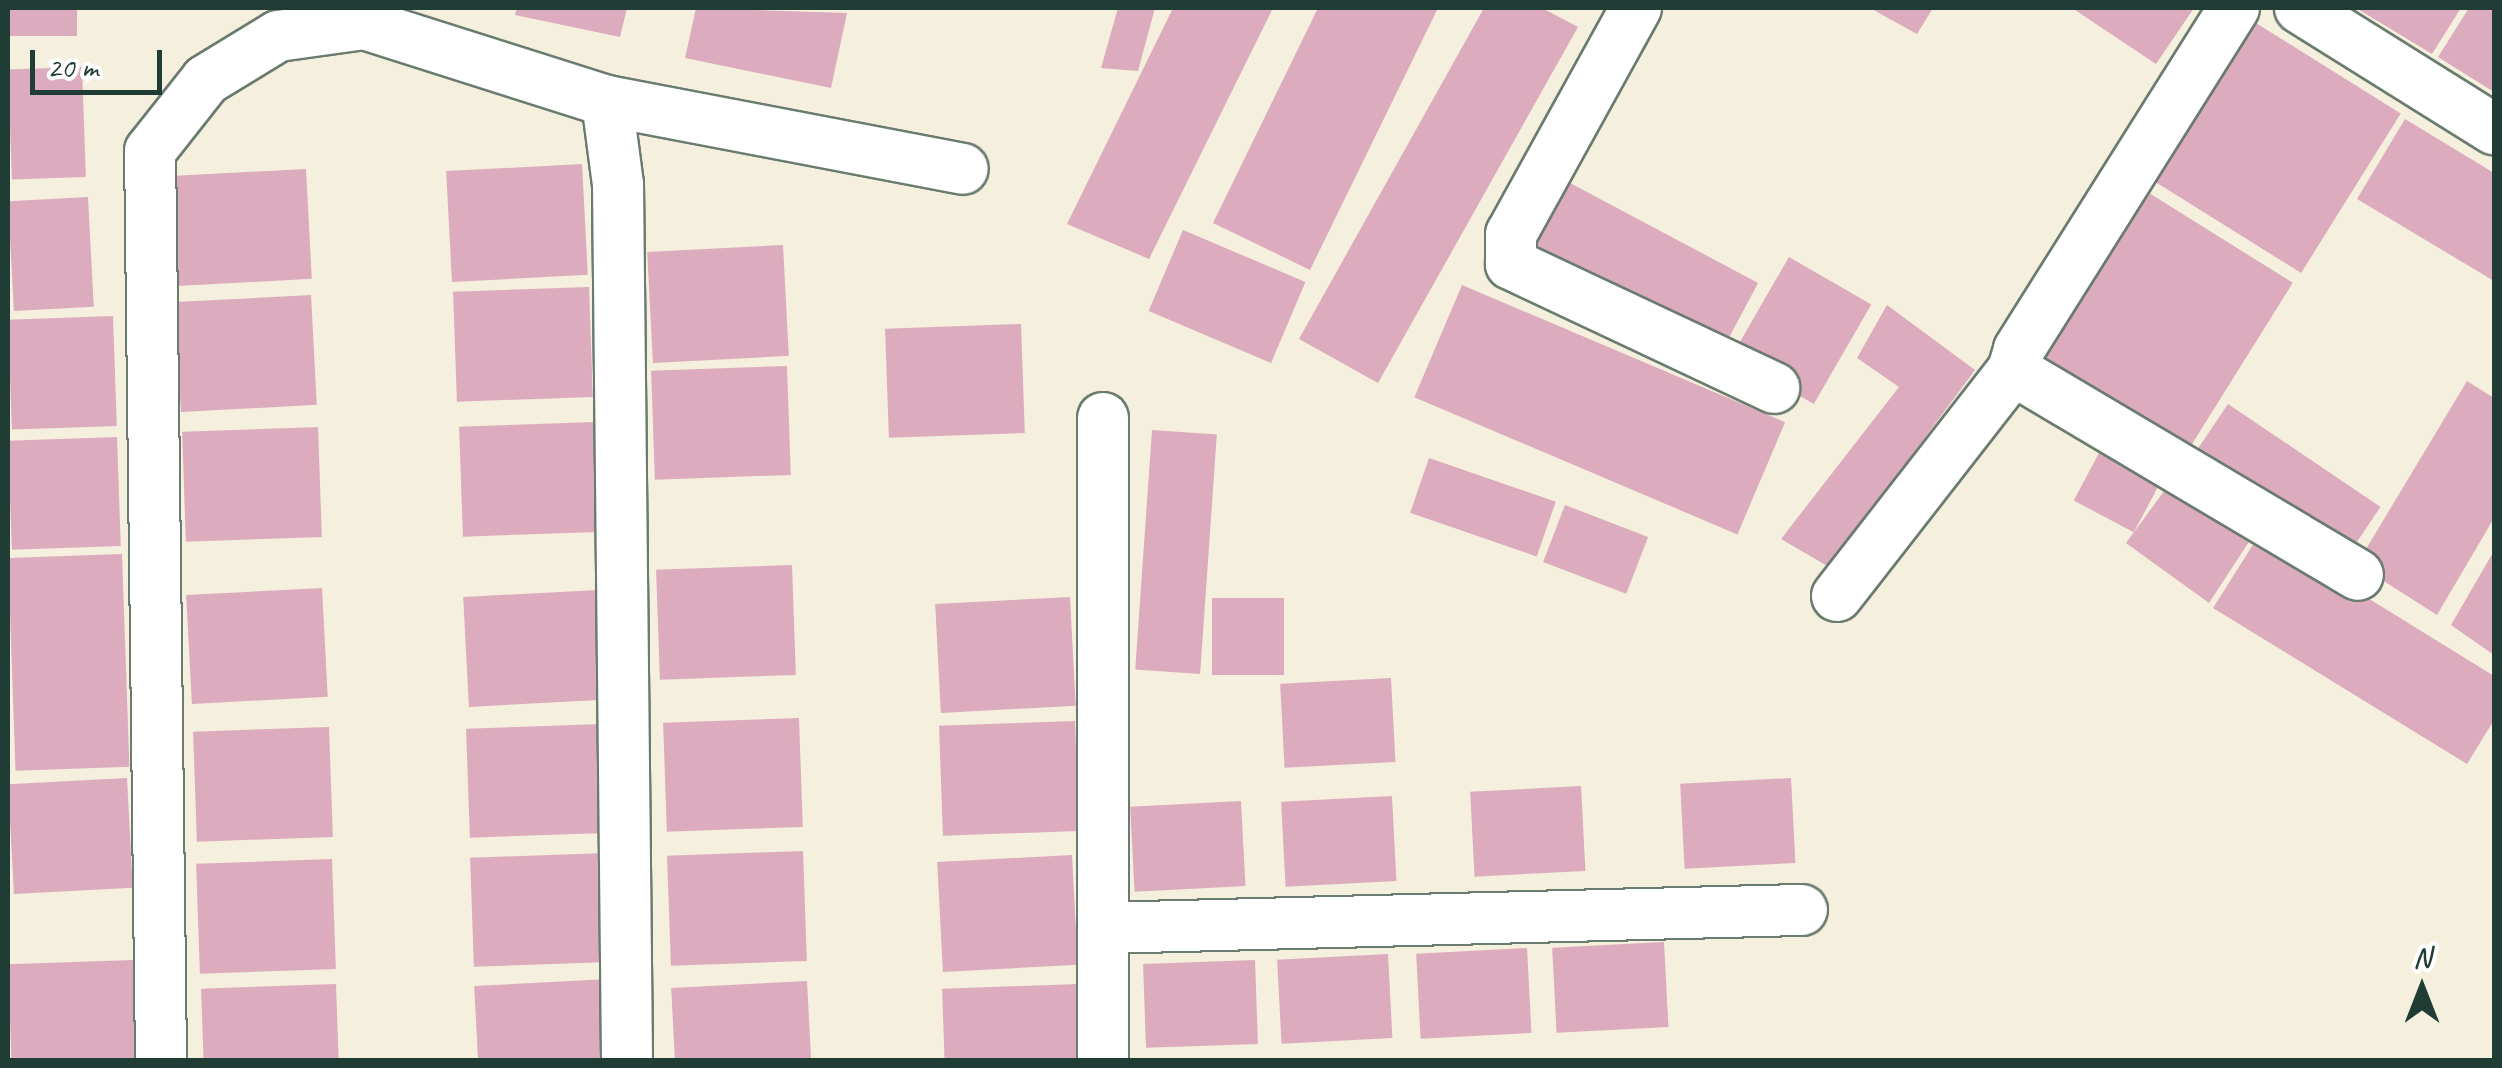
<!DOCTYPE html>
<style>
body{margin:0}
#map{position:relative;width:2502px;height:1068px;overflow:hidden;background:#f5efdd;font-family:Caveat,sans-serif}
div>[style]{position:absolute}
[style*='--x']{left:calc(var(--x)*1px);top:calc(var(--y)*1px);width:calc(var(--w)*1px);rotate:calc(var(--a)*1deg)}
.building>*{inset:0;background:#dcabbd;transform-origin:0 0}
.roads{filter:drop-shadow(2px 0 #6a7b6f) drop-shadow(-2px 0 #6a7b6f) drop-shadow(0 2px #6a7b6f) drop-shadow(0 -2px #6a7b6f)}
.street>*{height:50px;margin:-25px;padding:0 25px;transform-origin:25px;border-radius:25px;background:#fff}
span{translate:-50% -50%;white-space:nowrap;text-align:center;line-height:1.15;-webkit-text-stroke:8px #fff;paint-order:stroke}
.frame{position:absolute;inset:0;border:10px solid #1f3d34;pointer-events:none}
.north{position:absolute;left:2372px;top:938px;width:100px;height:100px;-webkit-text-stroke:8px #fff;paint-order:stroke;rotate:0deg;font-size:28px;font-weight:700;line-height:40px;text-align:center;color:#1f3d34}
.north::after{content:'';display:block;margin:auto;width:35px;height:45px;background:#1f3d34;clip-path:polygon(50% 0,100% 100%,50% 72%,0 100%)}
.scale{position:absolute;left:30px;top:50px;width:132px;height:45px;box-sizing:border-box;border:5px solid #1f3d34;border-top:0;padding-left:12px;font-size:30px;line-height:35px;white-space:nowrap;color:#1f3d34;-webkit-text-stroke:8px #fff;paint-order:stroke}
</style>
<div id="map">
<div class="building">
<i style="left:8px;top:8px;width:69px;height:28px"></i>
<i style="clip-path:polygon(517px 8px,627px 8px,620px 37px,515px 15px)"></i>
<i style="clip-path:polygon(696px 8px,847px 13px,831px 88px,685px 58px)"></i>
<i style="clip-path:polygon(1118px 8px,1155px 8px,1138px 71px,1101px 68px)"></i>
<i style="clip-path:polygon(1173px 8px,1273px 8px,1149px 259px,1067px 224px)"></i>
<i style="clip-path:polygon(1318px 8px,1438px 8px,1310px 270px,1213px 223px)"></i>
<i style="clip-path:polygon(1484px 8px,1542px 8px,1578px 27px,1378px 383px,1299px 339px)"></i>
<i style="clip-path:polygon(1870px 8px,1933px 8px,1917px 34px)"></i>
<i style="clip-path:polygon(2072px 8px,2194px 8px,2156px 64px)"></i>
<i style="clip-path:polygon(2356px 8px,2461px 8px,2432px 54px)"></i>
<i style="clip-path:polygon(2469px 8px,2494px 8px,2494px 92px,2438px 57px)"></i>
<i style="left:2243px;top:15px;width:186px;height:188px;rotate:32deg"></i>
<i style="left:82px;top:67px;width:110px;height:74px;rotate:88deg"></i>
<i style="clip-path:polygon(2405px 119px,2494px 173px,2494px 281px,2357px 199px)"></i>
<i style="left:582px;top:164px;width:111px;height:136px;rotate:87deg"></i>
<i style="left:1540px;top:167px;width:247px;height:85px;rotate:28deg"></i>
<i style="left:306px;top:169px;width:110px;height:135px;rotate:87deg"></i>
<i style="left:2141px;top:188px;width:179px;height:204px;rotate:32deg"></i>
<i style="left:88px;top:197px;width:110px;height:80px;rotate:87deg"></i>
<i style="left:1183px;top:230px;width:133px;height:88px;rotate:23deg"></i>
<i style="left:783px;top:245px;width:111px;height:136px;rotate:87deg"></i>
<i style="left:1789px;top:257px;width:95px;height:115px;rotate:30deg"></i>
<i style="left:1462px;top:285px;width:351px;height:122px;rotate:23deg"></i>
<i style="left:589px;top:287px;width:110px;height:136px;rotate:88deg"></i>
<i style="left:311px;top:295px;width:110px;height:136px;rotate:87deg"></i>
<i style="clip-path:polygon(1887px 305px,1975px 370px,1829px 567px,1781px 539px,1899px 387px,1857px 358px)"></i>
<i style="left:113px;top:316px;width:110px;height:105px;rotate:88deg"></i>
<i style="left:1021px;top:324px;width:109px;height:136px;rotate:88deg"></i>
<i style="left:787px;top:366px;width:109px;height:136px;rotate:88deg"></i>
<i style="clip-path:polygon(2467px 381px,2494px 398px,2494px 518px,2437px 615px,2357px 564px)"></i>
<i style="left:2228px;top:404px;width:184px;height:66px;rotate:34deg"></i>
<i style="left:595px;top:422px;width:110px;height:136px;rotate:88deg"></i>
<i style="left:318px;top:427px;width:110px;height:136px;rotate:88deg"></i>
<i style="left:1152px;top:430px;width:65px;height:240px;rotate:4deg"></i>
<i style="left:117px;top:437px;width:109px;height:109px;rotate:88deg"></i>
<i style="left:2100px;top:451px;width:68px;height:56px;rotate:28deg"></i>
<i style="left:1429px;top:458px;width:134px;height:58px;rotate:19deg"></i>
<i style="clip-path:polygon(2168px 486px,2256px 531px,2209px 603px,2126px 543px)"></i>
<i style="left:1565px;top:505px;width:89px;height:61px;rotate:21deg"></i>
<i style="clip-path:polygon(2261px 532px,2494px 676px,2494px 720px,2467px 764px,2213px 608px)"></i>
<i style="clip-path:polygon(2494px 551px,2494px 655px,2451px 625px)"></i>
<i style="left:122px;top:554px;width:213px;height:114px;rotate:88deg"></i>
<i style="left:792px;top:565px;width:110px;height:136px;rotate:88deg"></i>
<i style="left:322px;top:588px;width:109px;height:136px;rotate:87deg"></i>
<i style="left:598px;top:590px;width:110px;height:135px;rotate:87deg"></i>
<i style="left:1070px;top:597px;width:109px;height:135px;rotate:87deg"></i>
<i style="left:1212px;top:598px;width:72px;height:77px"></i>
<i style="left:1391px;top:678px;width:84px;height:111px;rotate:87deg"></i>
<i style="left:799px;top:718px;width:109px;height:136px;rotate:88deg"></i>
<i style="left:1075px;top:721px;width:110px;height:136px;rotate:88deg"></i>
<i style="left:602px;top:724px;width:109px;height:136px;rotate:88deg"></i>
<i style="left:329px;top:727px;width:110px;height:136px;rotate:88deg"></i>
<i style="left:127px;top:778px;width:110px;height:119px;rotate:87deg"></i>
<i style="left:1791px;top:778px;width:85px;height:111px;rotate:87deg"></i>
<i style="left:1581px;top:786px;width:85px;height:111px;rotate:87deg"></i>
<i style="left:1392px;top:796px;width:85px;height:111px;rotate:87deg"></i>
<i style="left:1241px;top:801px;width:85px;height:111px;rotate:87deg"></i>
<i style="left:803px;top:851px;width:110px;height:136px;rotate:88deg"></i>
<i style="left:606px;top:853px;width:109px;height:136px;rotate:88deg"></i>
<i style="left:1072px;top:855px;width:110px;height:135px;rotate:87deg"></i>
<i style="left:332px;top:859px;width:110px;height:136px;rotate:88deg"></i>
<i style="left:1664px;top:942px;width:85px;height:112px;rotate:87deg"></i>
<i style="left:1527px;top:948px;width:85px;height:111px;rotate:87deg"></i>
<i style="left:1388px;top:954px;width:84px;height:111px;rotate:87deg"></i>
<i style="left:133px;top:960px;width:100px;height:125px;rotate:88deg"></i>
<i style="left:1255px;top:960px;width:84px;height:112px;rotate:88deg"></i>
<i style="left:609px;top:979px;width:81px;height:135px;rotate:87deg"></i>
<i style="left:807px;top:981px;width:79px;height:136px;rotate:87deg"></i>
<i style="left:336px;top:984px;width:76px;height:135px;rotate:88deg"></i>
<i style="left:1078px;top:984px;width:76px;height:136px;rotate:88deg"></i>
</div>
<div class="roads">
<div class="street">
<i style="--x:1636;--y:8;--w:258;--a:118.9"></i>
<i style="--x:1511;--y:234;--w:30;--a:90"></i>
<i style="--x:1511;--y:264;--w:291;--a:25.2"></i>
<i style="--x:2234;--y:8;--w:404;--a:122.2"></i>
<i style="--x:2019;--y:350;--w:21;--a:107"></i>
<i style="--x:2013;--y:370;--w:401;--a:30.7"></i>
<i style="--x:2300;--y:8;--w:229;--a:32"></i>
<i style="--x:607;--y:101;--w:84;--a:82.5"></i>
<i style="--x:618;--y:184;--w:876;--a:89.41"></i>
<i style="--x:1103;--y:418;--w:642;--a:90"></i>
<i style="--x:1837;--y:596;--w:286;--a:-52.1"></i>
<i style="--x:1103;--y:928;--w:699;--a:-1.48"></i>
<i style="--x:161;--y:1060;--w:909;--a:-90.69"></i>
<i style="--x:150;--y:151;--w:90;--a:-51.7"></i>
<i style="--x:206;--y:80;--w:84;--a:-31.4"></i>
<i style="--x:278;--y:36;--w:87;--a:-7.9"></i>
<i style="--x:364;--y:24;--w:255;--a:17.6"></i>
<i style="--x:607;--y:101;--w:362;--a:10.8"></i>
</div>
</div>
<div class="frame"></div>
<div class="north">N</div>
<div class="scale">20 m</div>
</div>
